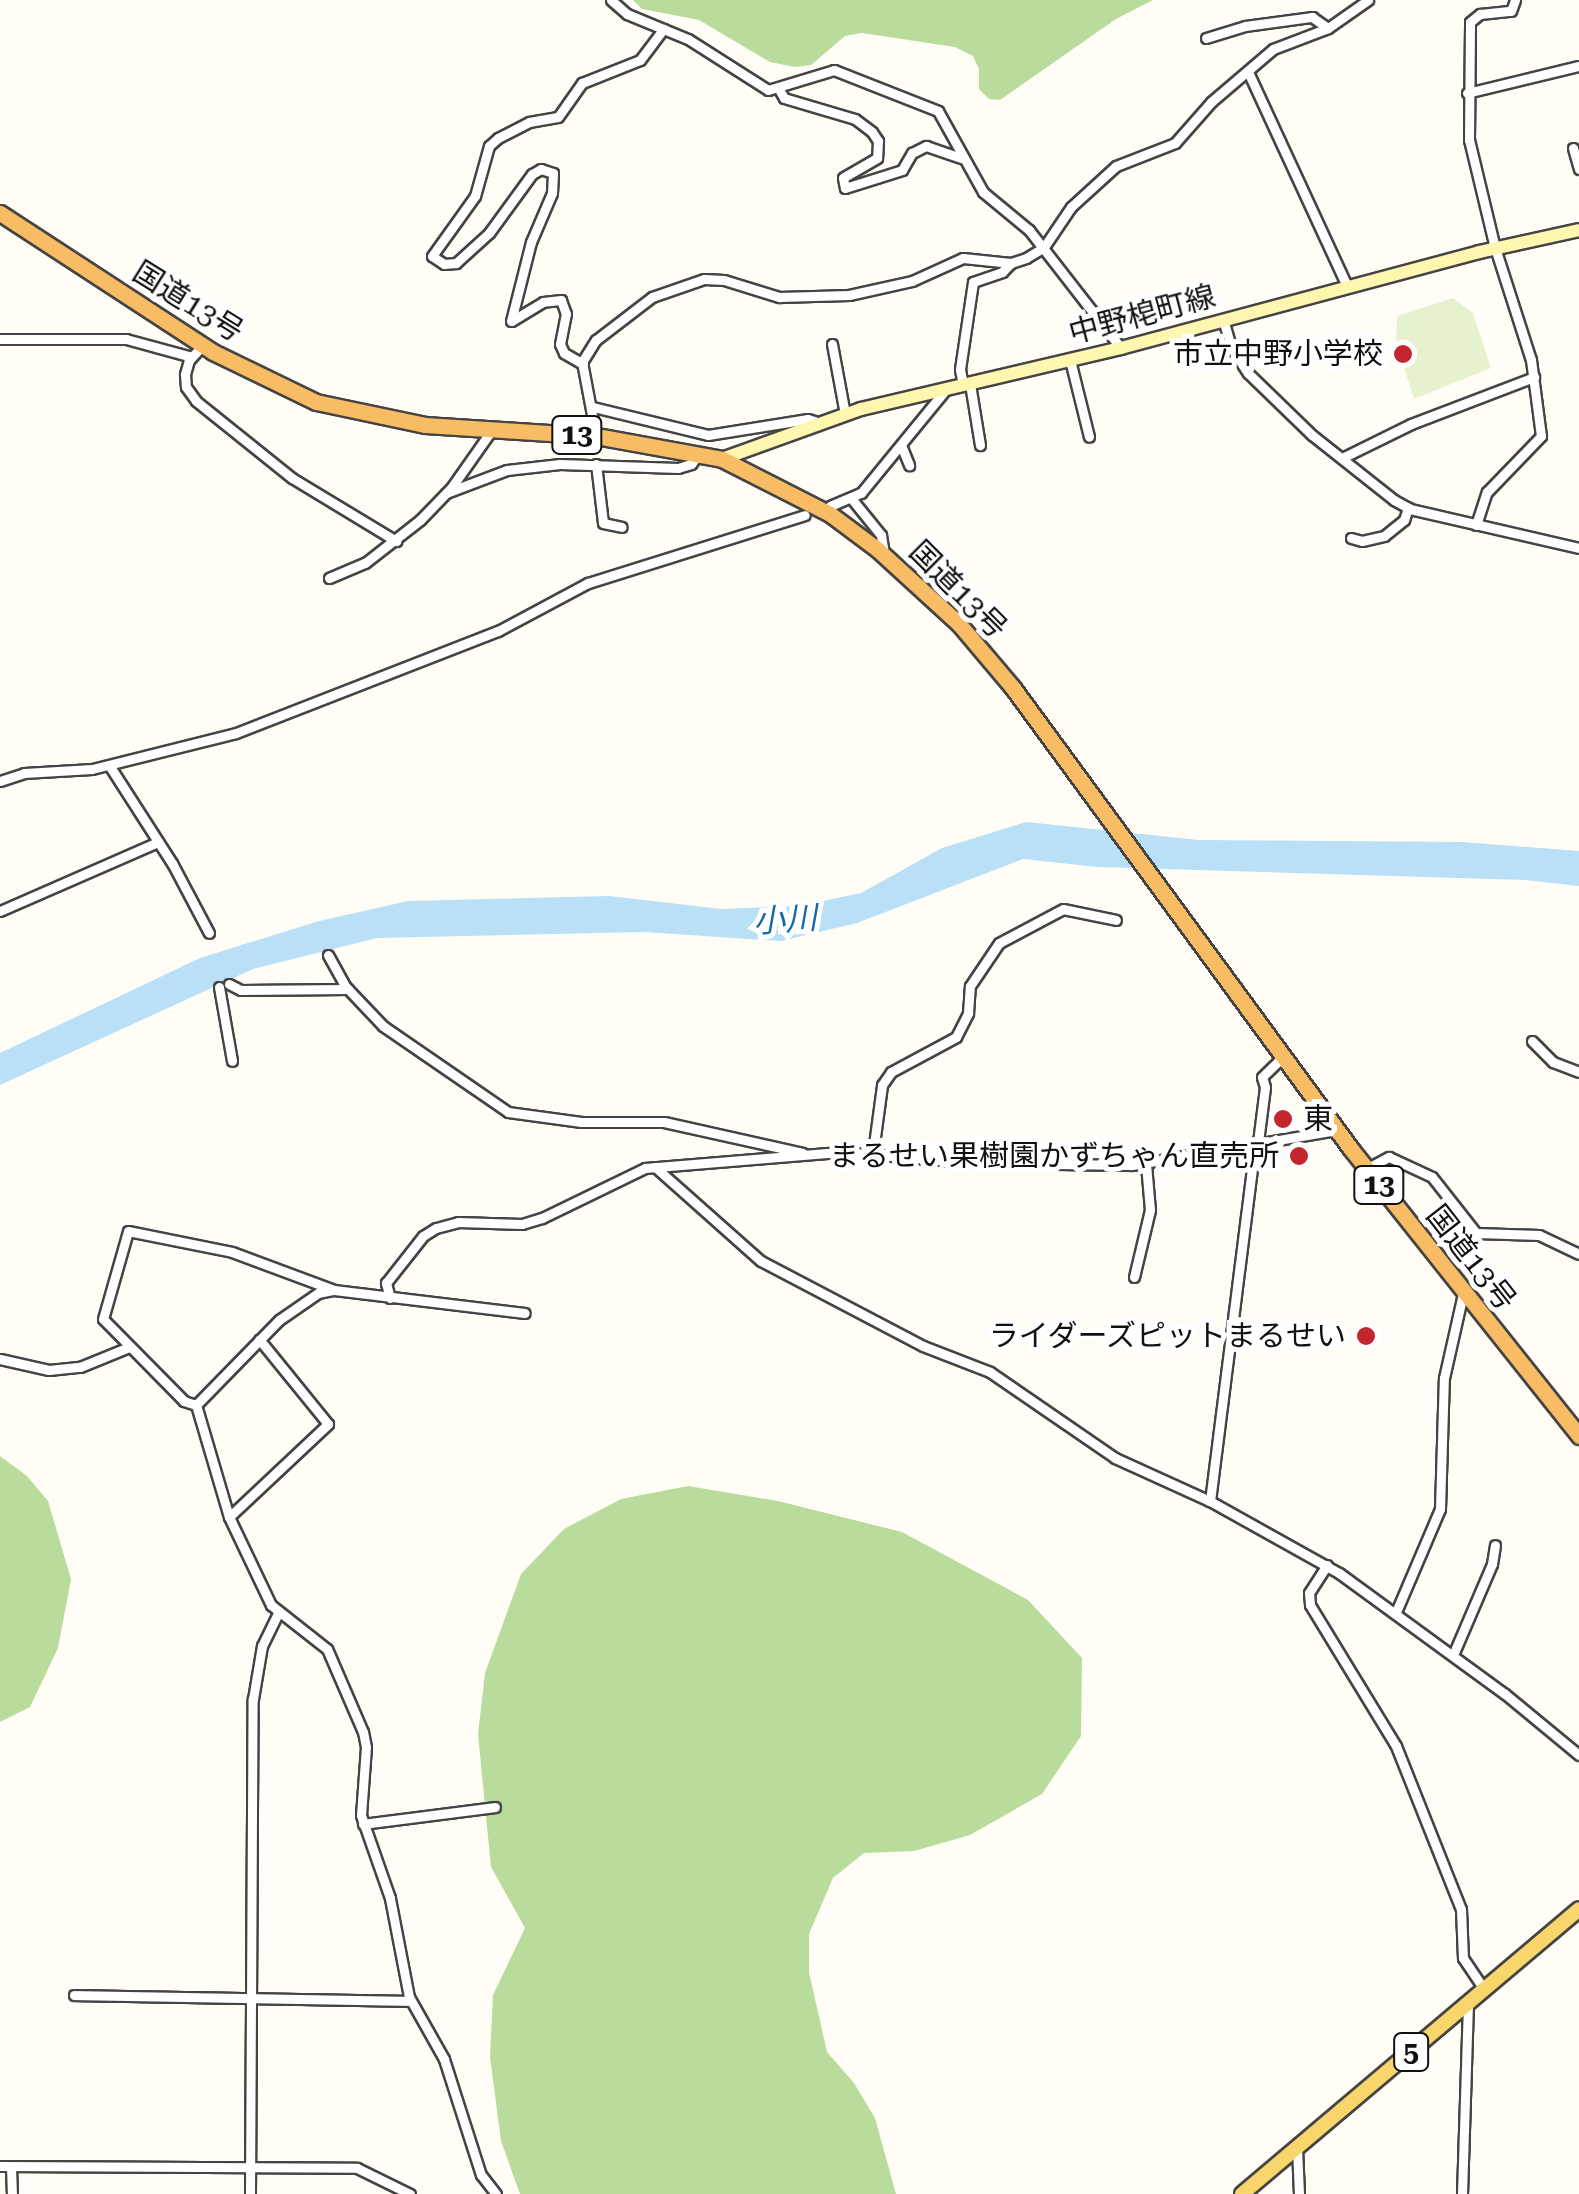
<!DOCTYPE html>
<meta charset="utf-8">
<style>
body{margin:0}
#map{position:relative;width:1579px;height:2194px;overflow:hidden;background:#fffdf5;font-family:"Roboto Serif","Noto Sans JP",serif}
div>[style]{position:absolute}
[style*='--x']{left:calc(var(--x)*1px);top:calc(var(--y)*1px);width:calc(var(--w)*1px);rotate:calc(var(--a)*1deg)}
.forest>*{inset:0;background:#b9dc9c}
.pitch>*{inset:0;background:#e6f2cf}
.water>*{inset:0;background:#b9e0f7}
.roads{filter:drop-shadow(2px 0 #444) drop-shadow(-2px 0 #444) drop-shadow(0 2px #444) drop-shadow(0 -2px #444)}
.minor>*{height:9px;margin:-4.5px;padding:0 4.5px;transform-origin:4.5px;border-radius:4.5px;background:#fff}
.secondary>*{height:12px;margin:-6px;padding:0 6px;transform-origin:6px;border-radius:6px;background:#fff6b0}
.primary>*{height:14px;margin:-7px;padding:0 7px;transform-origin:7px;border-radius:7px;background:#f9d66b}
.trunk>*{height:15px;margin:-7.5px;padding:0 7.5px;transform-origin:7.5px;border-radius:7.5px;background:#f7bc64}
.dots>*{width:28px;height:28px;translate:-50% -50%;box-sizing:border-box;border:5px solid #fff;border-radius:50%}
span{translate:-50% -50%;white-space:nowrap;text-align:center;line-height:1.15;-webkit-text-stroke:10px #fff;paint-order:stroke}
.shield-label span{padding:2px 8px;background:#fff;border:2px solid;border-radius:8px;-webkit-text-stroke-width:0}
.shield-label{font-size:28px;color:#111;font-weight:700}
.street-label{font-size:30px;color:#111}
.poi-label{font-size:30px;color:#111}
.right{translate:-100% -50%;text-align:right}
.left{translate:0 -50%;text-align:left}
.water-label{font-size:32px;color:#1768a6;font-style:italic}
</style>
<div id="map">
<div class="forest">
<i style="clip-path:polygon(633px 0,1153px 0,1116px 19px,1000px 100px,989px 99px,979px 89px,979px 69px,973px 56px,955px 47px,862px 33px,845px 36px,811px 65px,795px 67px,770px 62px,699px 20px,642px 9px)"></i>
<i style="clip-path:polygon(0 1456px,27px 1476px,48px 1501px,71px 1579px,58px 1648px,30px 1707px,0 1722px)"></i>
<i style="clip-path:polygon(688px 1486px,778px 1501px,902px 1532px,1028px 1600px,1082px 1658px,1081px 1736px,1042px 1794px,970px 1835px,914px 1851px,864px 1853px,833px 1878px,809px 1934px,809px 1972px,827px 2052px,854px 2083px,875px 2118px,896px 2194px,520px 2194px,501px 2141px,490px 2057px,493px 1995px,525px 1928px,491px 1867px,478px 1734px,485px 1673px,521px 1574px,564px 1529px,621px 1499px)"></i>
</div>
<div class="pitch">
<i style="clip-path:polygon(1453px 298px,1473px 313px,1491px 368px,1414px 399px,1396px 342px,1397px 316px)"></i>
</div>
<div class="water">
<i style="clip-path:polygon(1026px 822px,1199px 840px,1462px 842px,1579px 851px,1579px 886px,1525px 880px,1098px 867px,1023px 859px,857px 923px,781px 941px,644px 932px,377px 938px,253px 969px,0 1085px,0 1053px,200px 958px,319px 921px,408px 901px,610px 896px,721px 909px,799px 906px,861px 893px,942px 848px)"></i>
</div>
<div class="roads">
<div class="minor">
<i style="--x:611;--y:0;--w:21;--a:41"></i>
<i style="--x:627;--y:14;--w:66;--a:22.3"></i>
<i style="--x:688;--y:39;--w:95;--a:32.5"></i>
<i style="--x:768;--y:90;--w:69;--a:-16.9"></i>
<i style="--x:834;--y:70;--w:112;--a:21.5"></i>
<i style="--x:938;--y:111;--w:93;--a:60.9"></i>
<i style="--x:983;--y:192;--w:60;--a:39.6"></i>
<i style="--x:1029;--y:230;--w:150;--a:52.1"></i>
<i style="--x:1206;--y:38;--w:41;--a:-17.1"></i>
<i style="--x:1245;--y:26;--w:68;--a:-7.7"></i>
<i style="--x:1312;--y:17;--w:19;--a:35"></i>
<i style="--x:1249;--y:74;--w:234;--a:65.2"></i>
<i style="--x:780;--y:91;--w:8;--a:60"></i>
<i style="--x:784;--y:98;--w:74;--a:16.5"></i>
<i style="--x:855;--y:119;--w:21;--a:37"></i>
<i style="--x:872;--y:132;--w:11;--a:56"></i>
<i style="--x:878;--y:141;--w:17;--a:93"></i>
<i style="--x:877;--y:158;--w:39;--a:150"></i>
<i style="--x:843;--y:178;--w:10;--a:79"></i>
<i style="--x:845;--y:188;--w:60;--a:-17.5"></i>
<i style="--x:902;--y:170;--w:20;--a:-60"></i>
<i style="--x:912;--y:153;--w:16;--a:-27"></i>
<i style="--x:926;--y:146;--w:37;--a:19"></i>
<i style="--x:1467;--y:93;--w:115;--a:-13.6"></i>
<i style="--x:1573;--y:148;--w:22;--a:74"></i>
<i style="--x:1223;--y:319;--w:29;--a:74"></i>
<i style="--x:1231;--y:347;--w:31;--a:57"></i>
<i style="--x:1248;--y:373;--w:89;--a:44.1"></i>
<i style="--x:1312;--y:435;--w:105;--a:38.4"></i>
<i style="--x:1394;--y:500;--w:18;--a:29"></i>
<i style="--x:1410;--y:509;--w:173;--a:13"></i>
<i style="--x:0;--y:339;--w:126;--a:0"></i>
<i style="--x:126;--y:339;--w:68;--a:15.3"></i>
<i style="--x:832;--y:344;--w:71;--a:79.5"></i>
<i style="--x:203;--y:345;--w:21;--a:133"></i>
<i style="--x:189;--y:360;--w:15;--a:106"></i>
<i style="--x:185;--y:374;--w:13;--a:86"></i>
<i style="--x:186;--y:387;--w:17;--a:54"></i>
<i style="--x:196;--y:401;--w:123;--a:38.7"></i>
<i style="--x:292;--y:478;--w:122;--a:31.2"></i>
<i style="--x:1070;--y:360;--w:79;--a:76.1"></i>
<i style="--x:583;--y:364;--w:22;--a:-150"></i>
<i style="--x:564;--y:353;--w:10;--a:-114"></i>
<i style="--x:560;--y:344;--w:31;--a:-79"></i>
<i style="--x:566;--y:314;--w:15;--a:-110"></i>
<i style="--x:561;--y:300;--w:18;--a:174"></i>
<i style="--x:543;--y:302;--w:37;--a:149"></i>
<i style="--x:511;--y:321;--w:81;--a:-75.8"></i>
<i style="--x:531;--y:242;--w:53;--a:-66.8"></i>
<i style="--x:552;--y:193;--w:20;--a:-87"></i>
<i style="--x:553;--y:173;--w:13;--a:-162"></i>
<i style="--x:541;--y:169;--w:10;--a:151"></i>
<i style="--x:532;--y:174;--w:73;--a:126.1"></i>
<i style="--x:489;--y:233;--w:45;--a:137.7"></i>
<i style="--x:456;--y:263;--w:12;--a:175"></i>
<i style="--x:444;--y:264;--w:14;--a:-146"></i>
<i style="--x:432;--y:256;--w:74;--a:-54.4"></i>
<i style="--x:475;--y:196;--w:52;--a:-74.4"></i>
<i style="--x:489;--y:146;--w:12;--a:-42"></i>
<i style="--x:498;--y:138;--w:35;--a:-27"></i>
<i style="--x:529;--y:122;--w:29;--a:-10"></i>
<i style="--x:558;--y:117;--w:42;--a:-54.8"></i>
<i style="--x:582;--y:83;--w:62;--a:-21.6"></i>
<i style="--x:640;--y:60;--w:39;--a:-53"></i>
<i style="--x:970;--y:384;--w:62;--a:80.7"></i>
<i style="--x:963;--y:385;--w:16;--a:-101"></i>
<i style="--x:960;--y:369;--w:88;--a:-81.5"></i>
<i style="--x:973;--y:282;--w:31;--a:-19"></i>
<i style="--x:1002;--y:272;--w:13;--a:-45"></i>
<i style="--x:593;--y:407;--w:118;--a:13.7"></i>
<i style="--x:708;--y:435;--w:101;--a:-9.1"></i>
<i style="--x:808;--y:419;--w:13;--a:18"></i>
<i style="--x:596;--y:436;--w:75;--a:-100.7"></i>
<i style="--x:582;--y:362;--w:26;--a:-58"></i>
<i style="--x:596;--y:340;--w:71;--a:-37.5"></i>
<i style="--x:652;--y:297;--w:55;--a:-19.1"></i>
<i style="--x:704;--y:279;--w:20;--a:3"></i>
<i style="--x:724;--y:280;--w:58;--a:17.2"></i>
<i style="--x:779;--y:297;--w:70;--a:-1.6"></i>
<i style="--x:849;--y:295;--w:65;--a:-12.5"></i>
<i style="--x:912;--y:281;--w:56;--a:-24.3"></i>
<i style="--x:963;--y:258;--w:48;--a:5.9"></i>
<i style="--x:1011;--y:263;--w:16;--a:-18"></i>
<i style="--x:1026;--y:258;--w:21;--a:-31"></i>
<i style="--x:1044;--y:247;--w:48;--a:-56"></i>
<i style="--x:1071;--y:207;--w:61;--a:-42.3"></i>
<i style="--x:1116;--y:166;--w:63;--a:-21.3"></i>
<i style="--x:1175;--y:143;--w:55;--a:-48.7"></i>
<i style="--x:1211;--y:102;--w:82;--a:-40.5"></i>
<i style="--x:1273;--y:49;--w:59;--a:-20.9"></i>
<i style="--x:1328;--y:28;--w:49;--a:-35"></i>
<i style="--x:901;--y:445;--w:22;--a:68"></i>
<i style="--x:1344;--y:457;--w:75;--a:-26.2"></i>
<i style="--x:1411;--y:424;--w:132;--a:-20.9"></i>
<i style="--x:596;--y:464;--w:59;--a:83.2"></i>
<i style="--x:603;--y:523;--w:19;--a:12"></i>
<i style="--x:446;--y:493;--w:65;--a:-20.7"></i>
<i style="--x:507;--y:470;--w:53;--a:-6.5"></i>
<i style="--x:560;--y:464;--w:118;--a:1.9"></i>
<i style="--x:678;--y:468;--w:14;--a:-17"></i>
<i style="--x:691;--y:464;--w:11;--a:-52"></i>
<i style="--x:851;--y:498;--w:48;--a:51"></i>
<i style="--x:881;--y:535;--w:19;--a:81"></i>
<i style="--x:830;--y:506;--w:34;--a:-23"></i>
<i style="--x:861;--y:493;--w:134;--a:-50.7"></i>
<i style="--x:1476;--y:525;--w:35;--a:-72"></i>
<i style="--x:1487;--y:492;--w:78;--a:-46"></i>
<i style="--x:1541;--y:436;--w:77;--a:-97.5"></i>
<i style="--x:1531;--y:360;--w:118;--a:-107.8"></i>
<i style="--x:1495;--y:248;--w:111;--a:-103.5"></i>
<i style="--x:1469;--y:140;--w:118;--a:-89.5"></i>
<i style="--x:1470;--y:22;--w:13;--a:-39"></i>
<i style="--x:1480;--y:14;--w:31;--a:-6"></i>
<i style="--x:1511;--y:11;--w:12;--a:-70"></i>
<i style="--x:1351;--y:538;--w:11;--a:15"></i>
<i style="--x:1362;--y:541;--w:23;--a:-13"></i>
<i style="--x:1384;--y:536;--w:26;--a:-39"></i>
<i style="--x:1404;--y:520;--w:13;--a:-72"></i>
<i style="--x:329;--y:578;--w:39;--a:-23"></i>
<i style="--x:365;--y:563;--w:70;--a:-38"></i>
<i style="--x:420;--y:520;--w:45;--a:-45.9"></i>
<i style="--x:451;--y:488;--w:70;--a:-54.9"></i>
<i style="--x:109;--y:765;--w:117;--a:57.3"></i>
<i style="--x:172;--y:863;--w:79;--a:62.1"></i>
<i style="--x:0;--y:781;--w:25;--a:-18"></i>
<i style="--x:24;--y:773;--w:68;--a:-3.4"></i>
<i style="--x:92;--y:769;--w:148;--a:-14"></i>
<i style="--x:236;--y:733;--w:281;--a:-21.3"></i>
<i style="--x:498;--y:631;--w:102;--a:-28.1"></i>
<i style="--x:588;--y:583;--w:227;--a:-17.4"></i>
<i style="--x:0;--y:911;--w:172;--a:-23.6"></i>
<i style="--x:328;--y:955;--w:37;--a:61"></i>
<i style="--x:346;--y:987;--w:54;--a:46.5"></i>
<i style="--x:383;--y:1026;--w:152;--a:34.5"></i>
<i style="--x:508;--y:1112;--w:74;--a:7.8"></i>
<i style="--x:581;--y:1122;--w:83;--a:0"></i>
<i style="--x:664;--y:1122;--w:142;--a:12.6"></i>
<i style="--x:229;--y:984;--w:13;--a:27"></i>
<i style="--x:241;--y:990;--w:107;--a:-0.5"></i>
<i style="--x:219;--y:987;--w:75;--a:80"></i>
<i style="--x:1532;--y:1041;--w:30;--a:45"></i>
<i style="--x:1553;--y:1062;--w:28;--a:21"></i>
<i style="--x:1258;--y:1142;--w:55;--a:-82.7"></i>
<i style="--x:1265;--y:1087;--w:10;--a:-107"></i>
<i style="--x:1262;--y:1077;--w:28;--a:-44"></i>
<i style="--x:873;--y:1152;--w:68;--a:-82.3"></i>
<i style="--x:882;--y:1085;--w:16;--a:-55"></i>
<i style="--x:891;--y:1072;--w:74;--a:-28.3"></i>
<i style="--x:956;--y:1037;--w:27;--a:-63"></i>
<i style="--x:968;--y:1013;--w:27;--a:-86"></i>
<i style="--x:970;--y:986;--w:52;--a:-56"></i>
<i style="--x:999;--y:943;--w:72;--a:-28"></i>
<i style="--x:1063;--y:909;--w:54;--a:11.7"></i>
<i style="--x:655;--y:1167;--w:142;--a:41.6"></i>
<i style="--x:761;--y:1261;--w:183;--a:27.7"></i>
<i style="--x:923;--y:1346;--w:72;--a:21.2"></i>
<i style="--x:990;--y:1372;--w:152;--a:34.5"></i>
<i style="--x:1115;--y:1458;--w:104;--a:24.4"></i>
<i style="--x:1210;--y:1501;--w:148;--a:29.2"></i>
<i style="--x:1339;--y:1573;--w:205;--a:36.1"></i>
<i style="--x:1505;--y:1694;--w:96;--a:39.5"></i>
<i style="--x:1366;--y:1169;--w:26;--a:-28"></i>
<i style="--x:1389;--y:1157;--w:47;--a:24.9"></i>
<i style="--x:1432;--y:1177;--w:71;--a:51.8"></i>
<i style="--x:1476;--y:1233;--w:63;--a:1.8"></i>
<i style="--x:1539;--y:1235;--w:44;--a:25.4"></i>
<i style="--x:1134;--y:1277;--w:69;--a:-76.6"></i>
<i style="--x:1150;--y:1210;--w:46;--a:-95"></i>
<i style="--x:390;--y:1298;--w:16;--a:-105"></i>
<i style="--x:386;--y:1283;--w:60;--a:-51.8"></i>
<i style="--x:423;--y:1236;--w:15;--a:-32"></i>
<i style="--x:436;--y:1228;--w:23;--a:-15"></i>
<i style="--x:458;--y:1222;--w:64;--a:1.8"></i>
<i style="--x:522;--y:1224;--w:21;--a:-17"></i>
<i style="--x:542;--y:1218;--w:114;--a:-25.9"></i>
<i style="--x:645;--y:1168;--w:195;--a:-4.7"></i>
<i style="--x:839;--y:1152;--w:143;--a:4.4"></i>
<i style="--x:982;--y:1163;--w:150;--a:0.8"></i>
<i style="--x:1132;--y:1165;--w:207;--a:-9.7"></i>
<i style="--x:0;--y:1359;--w:50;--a:12.7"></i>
<i style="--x:49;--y:1370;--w:31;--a:-6"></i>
<i style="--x:80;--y:1367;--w:53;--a:-22.2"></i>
<i style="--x:196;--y:1405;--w:13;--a:-162"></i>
<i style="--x:184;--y:1401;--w:115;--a:-134.6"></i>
<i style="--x:103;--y:1319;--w:91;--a:-74.1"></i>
<i style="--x:128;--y:1231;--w:106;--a:11.4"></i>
<i style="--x:232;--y:1252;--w:109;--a:20.4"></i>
<i style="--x:1210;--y:1501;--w:361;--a:-82.8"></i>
<i style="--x:229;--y:1517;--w:136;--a:-43.2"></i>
<i style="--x:328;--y:1424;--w:109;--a:-129.1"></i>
<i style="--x:1327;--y:1565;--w:33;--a:123"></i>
<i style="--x:1309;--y:1593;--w:12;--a:85"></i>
<i style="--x:1310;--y:1605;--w:165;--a:58.6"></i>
<i style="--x:1396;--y:1746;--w:175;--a:68.3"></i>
<i style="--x:1461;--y:1909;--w:49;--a:87.7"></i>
<i style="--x:1463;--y:1958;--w:37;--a:56"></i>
<i style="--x:1396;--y:1612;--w:112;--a:-66.9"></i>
<i style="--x:1440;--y:1509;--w:131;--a:-88.3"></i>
<i style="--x:1444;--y:1378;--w:86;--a:-77.3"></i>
<i style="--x:1453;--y:1655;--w:99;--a:-66.8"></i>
<i style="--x:1492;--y:1564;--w:19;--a:-81"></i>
<i style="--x:363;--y:1824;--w:133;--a:-7.3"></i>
<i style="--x:74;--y:1995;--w:336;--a:1"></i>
<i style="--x:1297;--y:2148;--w:46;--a:87.5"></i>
<i style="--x:0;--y:2166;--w:357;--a:0.3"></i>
<i style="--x:357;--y:2168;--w:59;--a:26.1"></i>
<i style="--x:11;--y:2167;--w:27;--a:88"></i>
<i style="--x:250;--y:2194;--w:495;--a:-89.7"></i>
<i style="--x:253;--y:1699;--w:54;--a:-80.4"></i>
<i style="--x:262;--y:1646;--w:37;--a:-64"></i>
<i style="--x:496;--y:2194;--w:24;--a:-128"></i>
<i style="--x:481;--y:2175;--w:122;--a:-107.7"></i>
<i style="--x:444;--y:2059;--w:71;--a:-119.4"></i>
<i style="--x:409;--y:1997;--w:101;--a:-100.9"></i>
<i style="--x:390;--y:1898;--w:88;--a:-109.3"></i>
<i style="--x:361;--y:1815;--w:68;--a:-85.8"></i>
<i style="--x:366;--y:1747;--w:15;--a:-101"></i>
<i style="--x:363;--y:1732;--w:90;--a:-113.4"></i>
<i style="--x:327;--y:1649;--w:71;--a:-141.8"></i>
<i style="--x:271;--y:1605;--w:98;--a:-115.5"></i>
<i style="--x:229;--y:1517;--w:117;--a:-106.4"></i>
<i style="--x:196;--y:1405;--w:119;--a:-45.7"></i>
<i style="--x:279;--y:1320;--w:47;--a:-34.7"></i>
<i style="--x:318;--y:1293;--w:16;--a:-11"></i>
<i style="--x:334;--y:1290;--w:192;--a:6.9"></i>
<i style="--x:1462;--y:2194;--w:190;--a:-88.2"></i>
</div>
<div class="secondary">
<i style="--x:722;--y:459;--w:148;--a:-19.8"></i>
<i style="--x:861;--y:409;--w:267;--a:-13.2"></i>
<i style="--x:1121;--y:348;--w:371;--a:-15"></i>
<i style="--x:1479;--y:252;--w:102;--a:-12.4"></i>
</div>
<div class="primary">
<i style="--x:1242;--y:2194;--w:441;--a:-40.2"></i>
</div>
<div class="trunk">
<i style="--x:0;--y:213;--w:254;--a:33.1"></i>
<i style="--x:213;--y:352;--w:114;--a:25.9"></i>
<i style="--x:316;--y:402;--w:111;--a:11.9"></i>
<i style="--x:425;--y:425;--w:171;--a:3.7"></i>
<i style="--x:596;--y:436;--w:128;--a:10.3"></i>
<i style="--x:722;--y:459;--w:121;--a:27"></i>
<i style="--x:830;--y:514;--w:59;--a:36.7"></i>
<i style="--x:877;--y:549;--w:111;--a:42.4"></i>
<i style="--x:959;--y:624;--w:84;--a:49.8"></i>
<i style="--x:1013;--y:688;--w:572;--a:53.75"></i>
<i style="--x:1351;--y:1149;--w:367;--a:51.5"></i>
</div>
</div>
<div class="dots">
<i style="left:1403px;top:354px;background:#c4262e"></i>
<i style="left:1283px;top:1119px;background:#c4262e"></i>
<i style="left:1299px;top:1156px;background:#c4262e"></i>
<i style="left:1366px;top:1336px;background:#c4262e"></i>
</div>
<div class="shield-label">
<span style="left:577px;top:435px">13</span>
<span style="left:1379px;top:1185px">13</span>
<span style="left:1411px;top:2052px">5</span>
</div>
<div class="street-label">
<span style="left:188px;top:302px;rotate:32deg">国道13号</span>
<span style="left:1142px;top:315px;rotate:-15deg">中野梍町線</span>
<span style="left:958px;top:590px;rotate:45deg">国道13号</span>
<span style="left:1471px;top:1258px;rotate:52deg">国道13号</span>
</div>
<div class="poi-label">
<span class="right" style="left:1383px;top:354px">市立中野小学校</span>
<span class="left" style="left:1303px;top:1119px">東</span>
<span class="right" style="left:1279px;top:1156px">まるせい果樹園かずちゃん直売所</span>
<span class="right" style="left:1346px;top:1336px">ライダーズピットまるせい</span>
</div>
<div class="water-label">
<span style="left:785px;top:920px;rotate:-4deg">小川</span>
</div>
</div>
